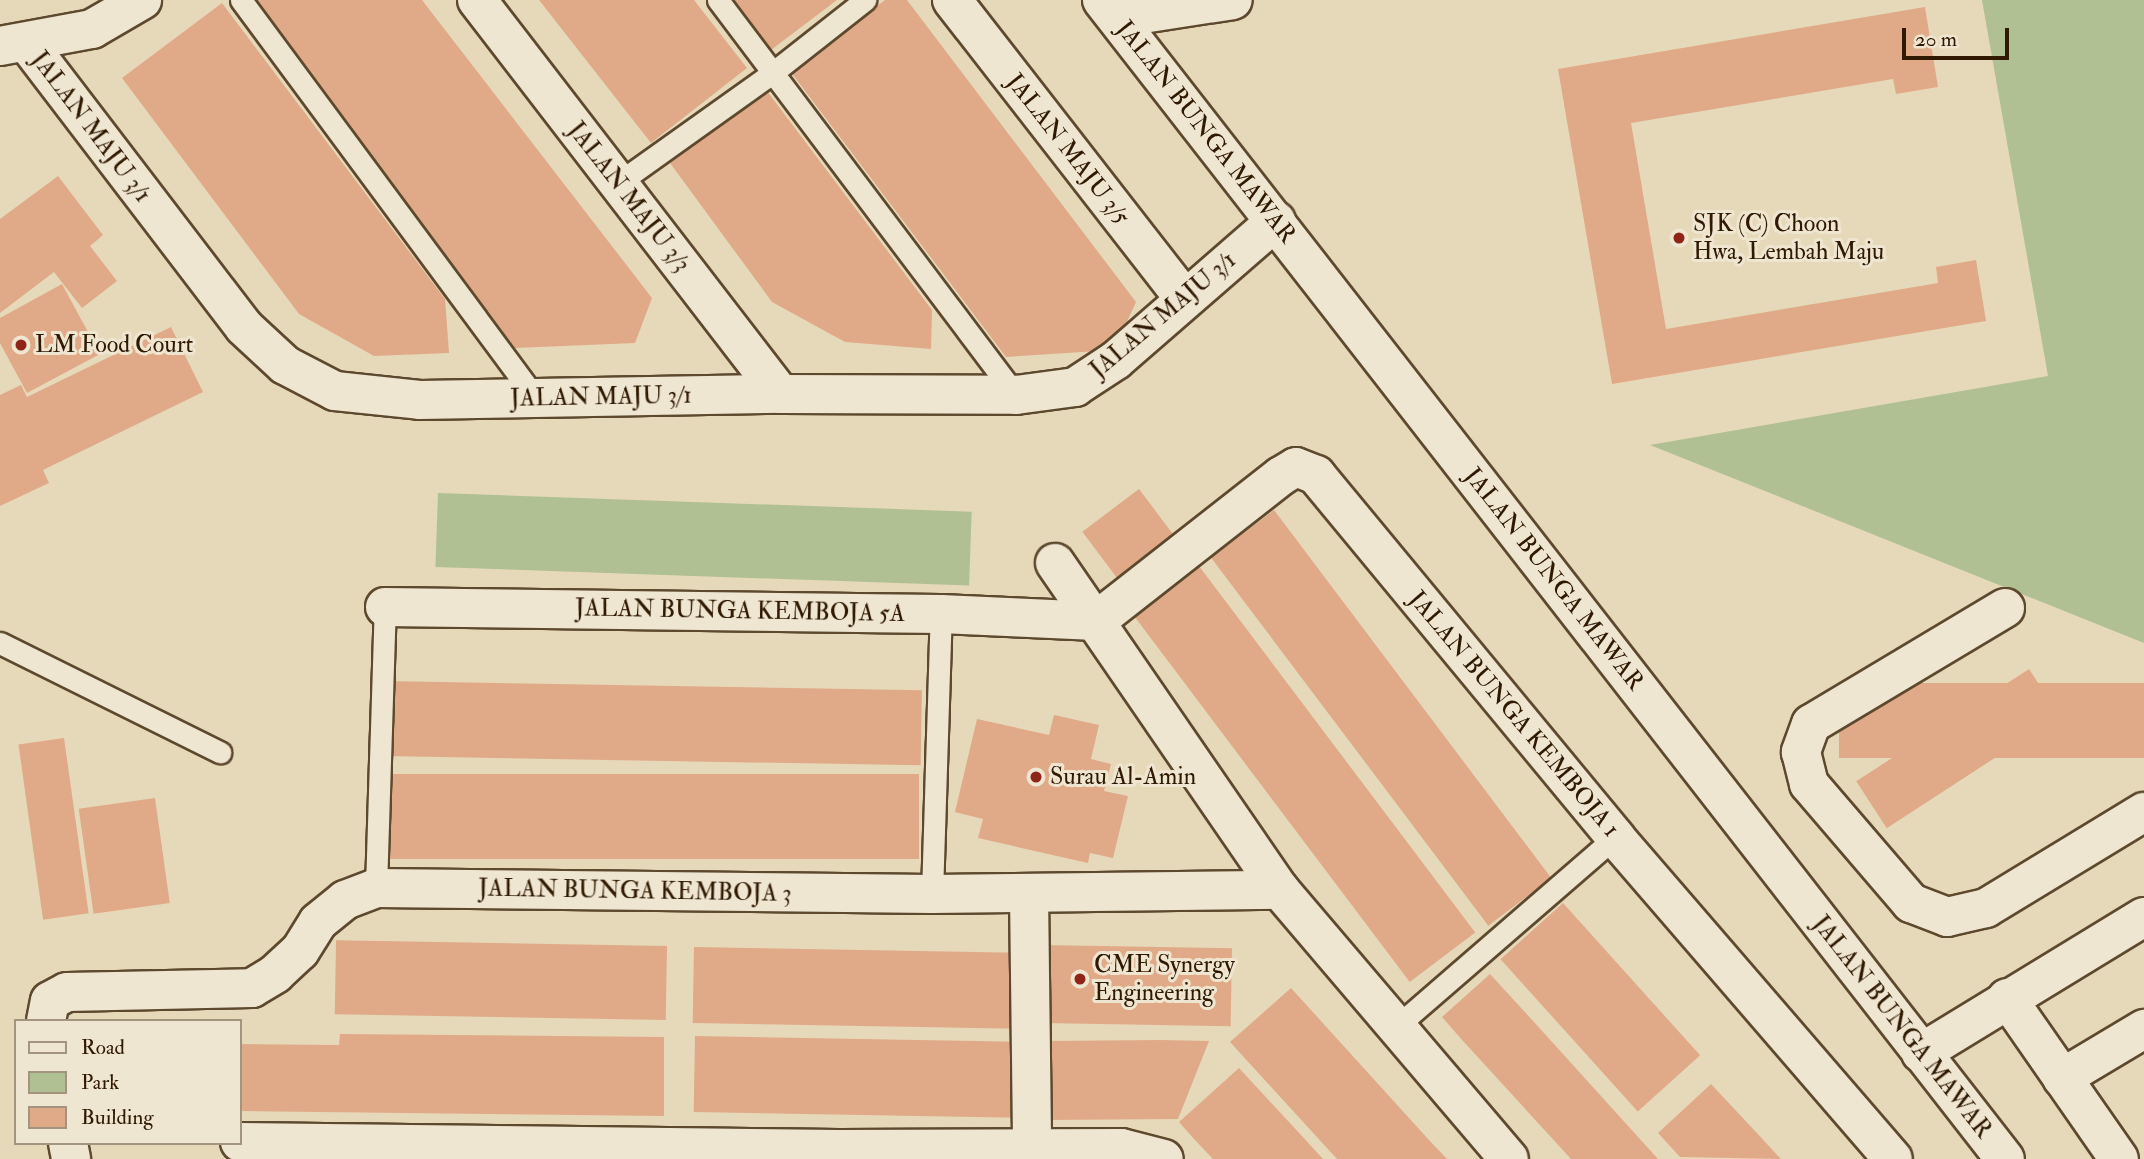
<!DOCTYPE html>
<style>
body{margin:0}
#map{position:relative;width:2144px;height:1159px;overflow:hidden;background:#e6d9b9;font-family:"IM FELL Double Pica",serif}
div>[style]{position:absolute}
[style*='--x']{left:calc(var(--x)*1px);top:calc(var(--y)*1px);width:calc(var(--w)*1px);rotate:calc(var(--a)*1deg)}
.green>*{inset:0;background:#b1c092;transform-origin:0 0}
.building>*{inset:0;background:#e0aa88;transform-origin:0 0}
.roads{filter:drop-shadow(2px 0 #5d492e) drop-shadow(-2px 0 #5d492e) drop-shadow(0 2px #5d492e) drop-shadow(0 -2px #5d492e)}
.service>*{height:21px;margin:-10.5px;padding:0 10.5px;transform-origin:10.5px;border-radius:10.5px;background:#efe6d2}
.minor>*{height:38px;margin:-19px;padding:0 19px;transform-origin:19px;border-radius:19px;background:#efe6d2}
.tertiary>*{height:38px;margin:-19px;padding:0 19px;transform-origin:19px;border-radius:19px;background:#efe6d2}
.dots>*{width:19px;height:19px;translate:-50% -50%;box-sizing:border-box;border:4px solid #efe6d2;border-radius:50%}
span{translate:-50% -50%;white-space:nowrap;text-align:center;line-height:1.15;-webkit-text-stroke:6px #efe6d2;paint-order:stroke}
.street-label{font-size:24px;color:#2f1900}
.poi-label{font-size:24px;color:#2f1900}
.left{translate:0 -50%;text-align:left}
.legend{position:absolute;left:14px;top:1019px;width:228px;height:126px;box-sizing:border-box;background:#efe6d2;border:2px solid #a2947e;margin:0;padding:9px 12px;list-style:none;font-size:21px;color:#2f1900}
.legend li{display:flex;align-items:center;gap:14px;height:35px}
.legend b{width:35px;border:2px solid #a2947e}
.scale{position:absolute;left:1902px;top:28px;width:107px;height:32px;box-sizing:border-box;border:4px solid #2f1900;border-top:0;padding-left:9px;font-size:21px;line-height:24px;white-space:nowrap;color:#2f1900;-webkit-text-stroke:5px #efe6d2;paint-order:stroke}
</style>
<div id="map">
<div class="green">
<i style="clip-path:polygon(1982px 0,2144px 0,2144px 643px,1650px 445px,2048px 376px)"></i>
<i style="left:438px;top:493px;width:534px;height:74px;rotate:2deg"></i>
</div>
<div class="building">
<i style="clip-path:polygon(249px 0,422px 0,652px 298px,635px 343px,515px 348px)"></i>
<i style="clip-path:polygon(539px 0,694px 0,747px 68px,651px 143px)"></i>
<i style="clip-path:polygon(726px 0,837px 0,767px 53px)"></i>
<i style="clip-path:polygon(885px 0,907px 0,1136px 302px,1114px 350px,1006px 357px,790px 71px)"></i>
<i style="clip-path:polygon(222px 3px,445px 299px,449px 353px,374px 356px,299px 314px,122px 78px)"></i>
<i style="clip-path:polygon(1925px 7px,1938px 87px,1896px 94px,1893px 79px,1631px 123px,1666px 329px,1938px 283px,1936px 267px,1976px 260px,1986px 321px,1612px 384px,1558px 69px)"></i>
<i style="clip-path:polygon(767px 91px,932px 310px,931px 349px,845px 342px,772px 302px,670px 163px)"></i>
<i style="clip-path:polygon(58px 176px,103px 235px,90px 246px,117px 281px,82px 308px,54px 272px,0 313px,0 219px)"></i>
<i style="clip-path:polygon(62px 284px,100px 354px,27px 393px,0 343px,0 318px)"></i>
<i style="clip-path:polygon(171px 327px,203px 392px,43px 470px,49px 483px,0 506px,0 395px,21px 385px,27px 397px)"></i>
<i style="left:1139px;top:489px;width:70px;height:71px;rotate:53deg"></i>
<i style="left:1274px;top:510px;width:461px;height:79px;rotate:53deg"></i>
<i style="left:1199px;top:566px;width:459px;height:82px;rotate:53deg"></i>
<i style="left:2029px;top:669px;width:56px;height:206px;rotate:57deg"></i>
<i style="left:385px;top:681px;width:537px;height:75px;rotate:1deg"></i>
<i style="left:2144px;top:683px;width:75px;height:305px;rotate:90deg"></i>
<i style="clip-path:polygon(1054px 715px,1099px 725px,1091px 759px,1111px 764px,1104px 791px,1128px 796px,1113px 858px,1090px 853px,1088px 863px,978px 838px,983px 819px,955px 812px,977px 719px,1049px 735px)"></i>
<i style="left:64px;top:738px;width:177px;height:46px;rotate:82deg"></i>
<i style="left:385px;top:774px;width:534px;height:85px"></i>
<i style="left:155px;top:798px;width:106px;height:77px;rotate:82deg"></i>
<i style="left:1563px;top:903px;width:205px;height:84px;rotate:48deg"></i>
<i style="left:1042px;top:945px;width:190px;height:78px;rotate:1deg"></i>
<i style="left:667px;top:946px;width:74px;height:331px;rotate:91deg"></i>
<i style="left:694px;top:947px;width:325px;height:76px;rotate:1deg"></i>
<i style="clip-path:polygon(1490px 974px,1534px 1022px,1658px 1159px,1571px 1159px,1463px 1041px,1442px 1017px)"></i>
<i style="clip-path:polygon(1291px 988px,1429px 1140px,1447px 1159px,1337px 1159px,1230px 1042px)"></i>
<i style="clip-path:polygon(340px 1034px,664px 1037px,664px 1116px,240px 1111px,240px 1044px,339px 1045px)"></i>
<i style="left:695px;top:1036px;width:326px;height:76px;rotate:1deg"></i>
<i style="clip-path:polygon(1161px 1040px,1209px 1041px,1178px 1119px,1046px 1120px,1046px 1041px)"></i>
<i style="clip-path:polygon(1239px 1068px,1301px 1135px,1323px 1159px,1213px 1159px,1194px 1139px,1179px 1122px)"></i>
<i style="clip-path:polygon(1711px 1084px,1755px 1131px,1781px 1159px,1680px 1157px,1658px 1133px)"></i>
</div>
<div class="roads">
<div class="service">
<i style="--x:241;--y:0;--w:495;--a:53.5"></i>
<i style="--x:718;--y:0;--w:495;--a:53"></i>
<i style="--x:618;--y:183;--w:188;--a:-35.5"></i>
<i style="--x:771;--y:74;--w:120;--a:-38.2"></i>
<i style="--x:0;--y:643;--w:246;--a:26.4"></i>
<i style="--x:376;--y:888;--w:281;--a:-88.2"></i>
<i style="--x:932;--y:894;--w:280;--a:-88.2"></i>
<i style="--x:1397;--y:1026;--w:289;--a:-40.9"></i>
</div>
<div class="minor">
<i style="--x:477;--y:0;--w:497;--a:52.4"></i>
<i style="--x:952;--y:0;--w:378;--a:52.1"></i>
<i style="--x:1117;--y:18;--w:117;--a:-8.8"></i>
<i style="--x:27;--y:43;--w:357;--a:52.6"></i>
<i style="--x:244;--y:327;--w:56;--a:42.8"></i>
<i style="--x:285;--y:365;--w:56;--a:27.5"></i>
<i style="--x:335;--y:391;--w:85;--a:6"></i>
<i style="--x:420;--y:400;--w:360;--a:-1"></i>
<i style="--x:780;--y:394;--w:236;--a:0.2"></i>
<i style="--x:1016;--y:395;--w:60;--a:-7.7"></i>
<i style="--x:1075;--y:387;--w:49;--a:-33.4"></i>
<i style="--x:1116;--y:360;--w:212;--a:-41"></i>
<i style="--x:0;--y:46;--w:94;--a:-10.5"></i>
<i style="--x:92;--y:29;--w:58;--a:-30.1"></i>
<i style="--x:1055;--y:563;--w:397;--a:55.5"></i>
<i style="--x:1280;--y:890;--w:353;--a:49.6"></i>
<i style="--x:385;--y:607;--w:556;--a:0.72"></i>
<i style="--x:941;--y:614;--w:155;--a:2.6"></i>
<i style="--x:2005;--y:608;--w:226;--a:149.1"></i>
<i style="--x:1811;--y:724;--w:30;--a:110"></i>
<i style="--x:1801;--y:752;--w:33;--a:76"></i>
<i style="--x:1809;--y:784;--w:157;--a:49.4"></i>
<i style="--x:1911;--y:903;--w:39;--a:21"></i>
<i style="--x:1947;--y:917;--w:40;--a:-13"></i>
<i style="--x:1986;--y:908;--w:185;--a:-31.3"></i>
<i style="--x:1096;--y:621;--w:235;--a:-38.1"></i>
<i style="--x:1281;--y:476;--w:17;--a:-31"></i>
<i style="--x:1296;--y:467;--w:22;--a:22"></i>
<i style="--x:1316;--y:475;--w:470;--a:50.4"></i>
<i style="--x:1615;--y:837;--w:425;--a:49.2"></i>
<i style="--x:1029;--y:893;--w:255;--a:89.3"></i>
<i style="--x:2007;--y:998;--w:196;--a:55.2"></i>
<i style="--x:46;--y:1021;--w:20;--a:-79"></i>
<i style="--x:50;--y:1001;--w:19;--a:-28"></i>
<i style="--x:67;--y:992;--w:185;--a:-1.2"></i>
<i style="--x:252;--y:988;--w:27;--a:-31"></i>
<i style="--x:275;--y:974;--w:34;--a:-43"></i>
<i style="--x:300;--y:951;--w:34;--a:-58"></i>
<i style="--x:318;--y:922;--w:35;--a:-39"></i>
<i style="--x:345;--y:900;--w:33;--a:-21"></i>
<i style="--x:376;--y:888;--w:556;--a:0.62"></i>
<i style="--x:932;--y:894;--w:348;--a:-0.7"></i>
<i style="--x:1921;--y:1053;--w:261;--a:-31.4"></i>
<i style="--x:2062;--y:1078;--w:96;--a:-30.9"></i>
<i style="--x:240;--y:1142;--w:599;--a:0.67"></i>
<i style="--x:839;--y:1149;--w:282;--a:-0.2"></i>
<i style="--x:1121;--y:1148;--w:44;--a:14.3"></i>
<i style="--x:68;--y:1143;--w:16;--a:79"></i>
</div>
<div class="tertiary">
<i style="--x:1102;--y:0;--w:1469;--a:52.08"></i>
</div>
</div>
<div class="dots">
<i style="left:1679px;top:238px;background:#8f2418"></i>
<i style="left:21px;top:345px;background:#8f2418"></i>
<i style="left:1036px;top:777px;background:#8f2418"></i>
<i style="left:1080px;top:979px;background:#8f2418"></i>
</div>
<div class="street-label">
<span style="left:91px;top:127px;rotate:53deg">JALAN MAJU 3/1</span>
<span style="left:1206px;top:132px;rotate:52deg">JALAN BUNGA MAWAR</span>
<span style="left:1068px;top:149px;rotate:52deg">JALAN MAJU 3/5</span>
<span style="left:629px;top:197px;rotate:52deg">JALAN MAJU 3/3</span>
<span style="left:1163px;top:315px;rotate:-40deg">JALAN MAJU 3/1</span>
<span style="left:601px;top:397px;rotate:-1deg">JALAN MAJU 3/1</span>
<span style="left:1554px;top:579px;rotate:52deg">JALAN BUNGA MAWAR</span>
<span style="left:740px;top:611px;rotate:1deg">JALAN BUNGA KEMBOJA 5A</span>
<span style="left:1514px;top:714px;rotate:50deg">JALAN BUNGA KEMBOJA 1</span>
<span style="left:635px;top:891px;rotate:1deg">JALAN BUNGA KEMBOJA 3</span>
<span style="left:1902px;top:1027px;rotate:52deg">JALAN BUNGA MAWAR</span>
</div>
<div class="poi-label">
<span class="left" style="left:1693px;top:238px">SJK (C) Choon<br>Hwa, Lembah Maju</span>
<span class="left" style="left:35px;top:345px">LM Food Court</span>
<span class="left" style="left:1050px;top:777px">Surau Al-Amin</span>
<span class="left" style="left:1094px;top:979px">CME Synergy<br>Engineering</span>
</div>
<ul class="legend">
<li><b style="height:9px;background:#efe6d2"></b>Road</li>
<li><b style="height:19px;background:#b1c092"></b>Park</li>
<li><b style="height:19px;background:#e0aa88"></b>Building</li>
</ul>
<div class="scale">20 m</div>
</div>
